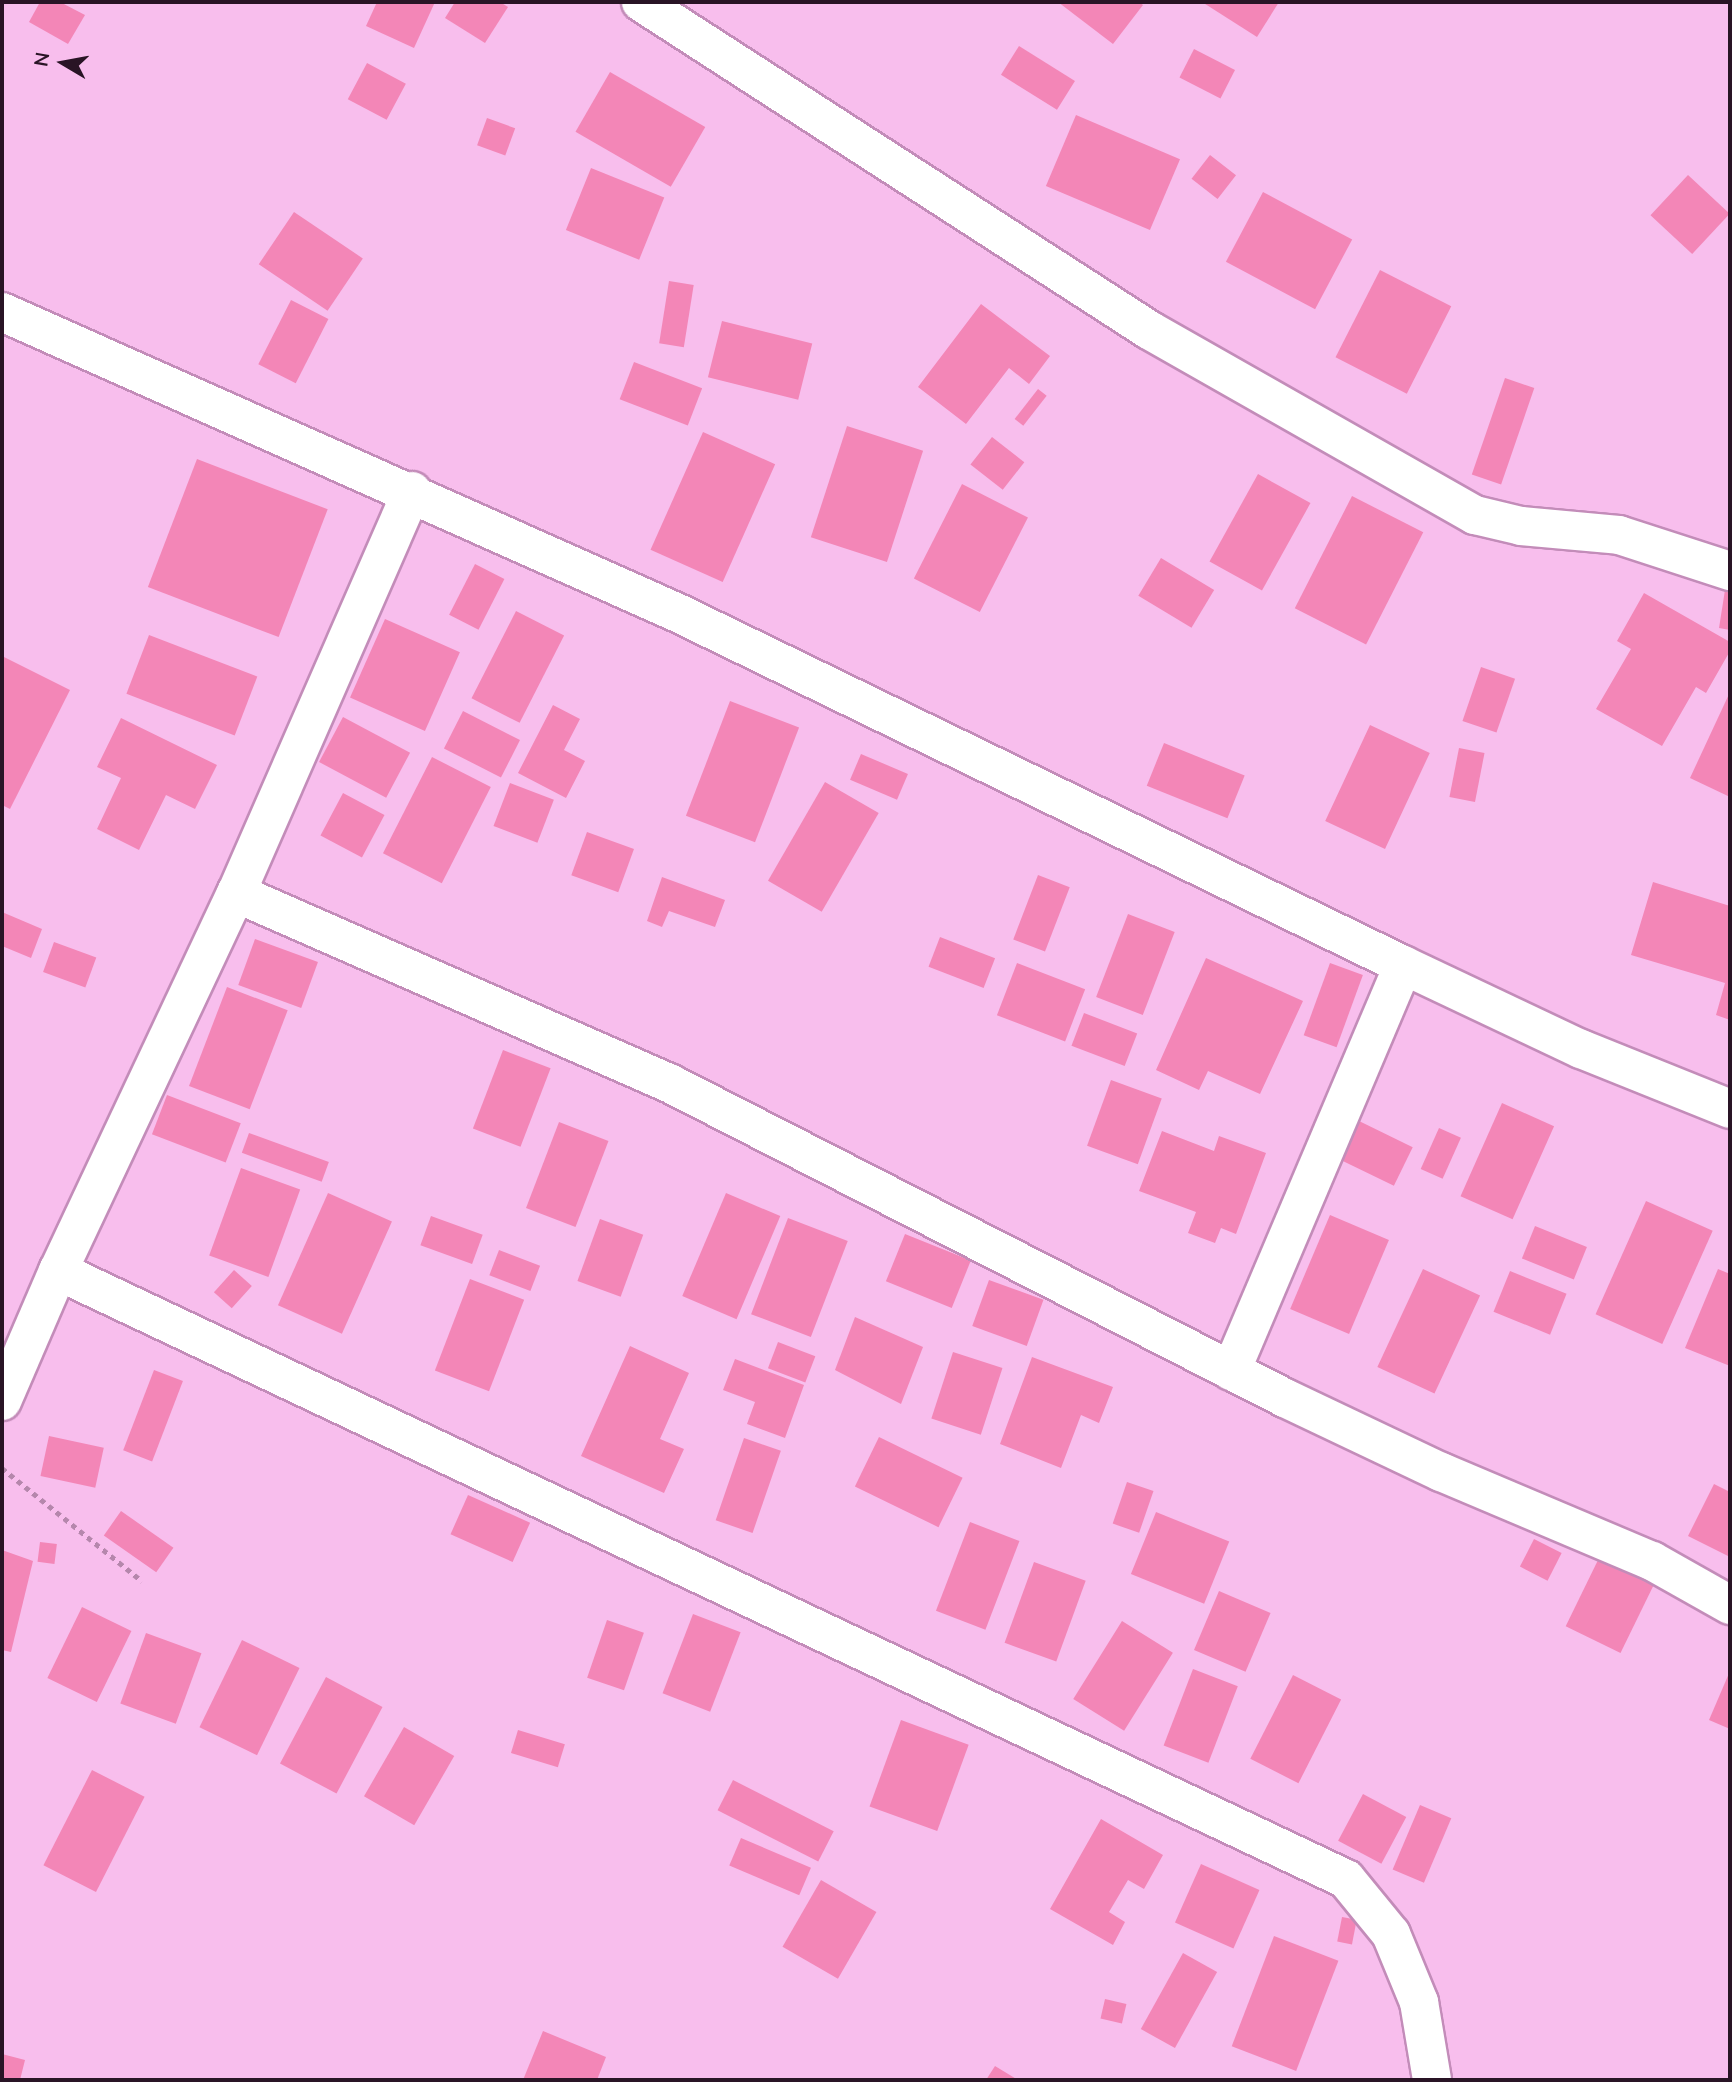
<!DOCTYPE html>
<style>
body{margin:0}
#map{position:relative;width:1732px;height:2082px;overflow:hidden;background:#f8beed;font-family:"Nunito Sans",sans-serif}
div>[style]{position:absolute}
[style*='--x']{left:calc(var(--x)*1px);top:calc(var(--y)*1px);width:calc(var(--w)*1px);rotate:calc(var(--a)*1deg)}
.building>*{inset:0;background:#f386b7;transform-origin:0 0}
.path>*{height:4.5px;margin-top:-2.25px;transform-origin:0;background:repeating-linear-gradient(90deg,#b587ac 0 5px,transparent 0 10px)}
.roads{filter:drop-shadow(2px 0 #c38cb9) drop-shadow(-2px 0 #c38cb9) drop-shadow(0 2px #c38cb9) drop-shadow(0 -2px #c38cb9)}
.minor>*{height:38px;margin:-19px;padding:0 19px;transform-origin:19px;border-radius:19px;background:#fff}
span{translate:-50% -50%;white-space:nowrap;text-align:center;line-height:1.15;-webkit-text-stroke:7px #f8beed;paint-order:stroke}
.frame{position:absolute;inset:0;border:4px solid #291425;pointer-events:none}
.north{position:absolute;left:28px;top:28px;width:70px;height:70px;-webkit-text-stroke:5px #f8beed;paint-order:stroke;rotate:280deg;font-size:19px;font-weight:700;line-height:28px;text-align:center;color:#291425}
.north::after{content:'';display:block;margin:auto;width:24px;height:32px;background:#291425;clip-path:polygon(50% 0,100% 100%,50% 72%,0 100%)}
</style>
<div id="map">
<div class="building">
<i style="clip-path:polygon(40px 2px,60px 2px,85px 15px,68px 44px,29px 22px)"></i>
<i style="clip-path:polygon(377px 2px,435px 2px,414px 48px,366px 26px)"></i>
<i style="clip-path:polygon(455px 2px,500px 2px,508px 7px,485px 43px,445px 18px)"></i>
<i style="clip-path:polygon(1058px 2px,1139px 2px,1143px 5px,1113px 44px)"></i>
<i style="clip-path:polygon(1202px 2px,1279px 2px,1257px 37px)"></i>
<i style="left:1019px;top:46px;width:66px;height:34px;rotate:32deg"></i>
<i style="left:1194px;top:49px;width:46px;height:32px;rotate:27deg"></i>
<i style="left:367px;top:63px;width:44px;height:41px;rotate:28deg"></i>
<i style="left:610px;top:72px;width:110px;height:69px;rotate:30deg"></i>
<i style="left:1076px;top:115px;width:113px;height:77px;rotate:23deg"></i>
<i style="left:487px;top:118px;width:30px;height:29px;rotate:20deg"></i>
<i style="left:1210px;top:155px;width:33px;height:30px;rotate:38deg"></i>
<i style="left:591px;top:168px;width:79px;height:67px;rotate:22deg"></i>
<i style="left:1688px;top:175px;width:57px;height:55px;rotate:43deg"></i>
<i style="left:1263px;top:192px;width:101px;height:79px;rotate:28deg"></i>
<i style="left:294px;top:212px;width:83px;height:63px;rotate:34deg"></i>
<i style="left:1380px;top:270px;width:80px;height:98px;rotate:27deg"></i>
<i style="left:669px;top:281px;width:25px;height:63px;rotate:9deg"></i>
<i style="left:291px;top:300px;width:42px;height:72px;rotate:27deg"></i>
<i style="clip-path:polygon(981px 304px,1050px 356px,1029px 384px,1009px 368px,966px 424px,918px 387px)"></i>
<i style="left:722px;top:321px;width:93px;height:58px;rotate:14deg"></i>
<i style="left:634px;top:362px;width:73px;height:40px;rotate:21deg"></i>
<i style="left:1505px;top:378px;width:31px;height:102px;rotate:19deg"></i>
<i style="left:1038px;top:389px;width:11px;height:38px;rotate:38deg"></i>
<i style="left:847px;top:426px;width:80px;height:117px;rotate:18deg"></i>
<i style="left:703px;top:432px;width:79px;height:129px;rotate:24deg"></i>
<i style="left:992px;top:437px;width:41px;height:35px;rotate:38deg"></i>
<i style="left:197px;top:459px;width:140px;height:137px;rotate:21deg"></i>
<i style="left:1258px;top:474px;width:60px;height:100px;rotate:29deg"></i>
<i style="left:962px;top:484px;width:74px;height:106px;rotate:27deg"></i>
<i style="left:1352px;top:496px;width:80px;height:126px;rotate:27deg"></i>
<i style="left:1161px;top:558px;width:62px;height:44px;rotate:31deg"></i>
<i style="left:475px;top:564px;width:33px;height:57px;rotate:27deg"></i>
<i style="clip-path:polygon(1725px 590px,1730px 590px,1730px 630px,1719px 628px)"></i>
<i style="clip-path:polygon(1644px 593px,1730px 642px,1730px 651px,1706px 693px,1696px 687px,1662px 746px,1596px 709px,1631px 649px,1617px 641px)"></i>
<i style="left:516px;top:611px;width:54px;height:98px;rotate:27deg"></i>
<i style="left:385px;top:619px;width:82px;height:86px;rotate:24deg"></i>
<i style="left:149px;top:635px;width:116px;height:63px;rotate:21deg"></i>
<i style="clip-path:polygon(2px 656px,70px 690px,10px 809px,2px 805px)"></i>
<i style="left:1481px;top:667px;width:36px;height:57px;rotate:19deg"></i>
<i style="clip-path:polygon(1730px 692px,1730px 797px,1690px 778px)"></i>
<i style="left:730px;top:701px;width:74px;height:123px;rotate:21deg"></i>
<i style="clip-path:polygon(553px 705px,580px 719px,564px 750px,585px 761px,566px 798px,518px 773px)"></i>
<i style="left:463px;top:711px;width:64px;height:42px;rotate:27deg"></i>
<i style="left:343px;top:717px;width:76px;height:51px;rotate:28deg"></i>
<i style="clip-path:polygon(121px 718px,217px 765px,195px 809px,166px 795px,139px 850px,97px 829px,121px 778px,97px 767px)"></i>
<i style="left:1370px;top:725px;width:66px;height:106px;rotate:25deg"></i>
<i style="left:1164px;top:743px;width:87px;height:46px;rotate:22deg"></i>
<i style="left:1459px;top:748px;width:26px;height:50px;rotate:11deg"></i>
<i style="left:861px;top:754px;width:51px;height:28px;rotate:23deg"></i>
<i style="left:432px;top:757px;width:66px;height:108px;rotate:27deg"></i>
<i style="left:825px;top:782px;width:62px;height:114px;rotate:30deg"></i>
<i style="left:510px;top:783px;width:47px;height:46px;rotate:21deg"></i>
<i style="left:343px;top:793px;width:47px;height:48px;rotate:28deg"></i>
<i style="left:587px;top:832px;width:50px;height:46px;rotate:20deg"></i>
<i style="left:1038px;top:875px;width:34px;height:69px;rotate:21deg"></i>
<i style="clip-path:polygon(662px 877px,725px 900px,715px 927px,669px 911px,662px 927px,647px 921px)"></i>
<i style="clip-path:polygon(1653px 882px,1730px 906px,1730px 1020px,1716px 1015px,1725px 983px,1631px 955px)"></i>
<i style="clip-path:polygon(2px 912px,42px 929px,31px 958px,2px 946px)"></i>
<i style="left:1128px;top:914px;width:50px;height:89px;rotate:21deg"></i>
<i style="left:940px;top:937px;width:59px;height:32px;rotate:21deg"></i>
<i style="left:255px;top:939px;width:67px;height:49px;rotate:20deg"></i>
<i style="left:54px;top:942px;width:45px;height:32px;rotate:20deg"></i>
<i style="clip-path:polygon(1206px 958px,1303px 1001px,1260px 1094px,1208px 1071px,1199px 1090px,1156px 1070px)"></i>
<i style="left:1017px;top:963px;width:73px;height:56px;rotate:21deg"></i>
<i style="left:1330px;top:963px;width:35px;height:77px;rotate:20deg"></i>
<i style="left:227px;top:987px;width:65px;height:106px;rotate:21deg"></i>
<i style="left:1084px;top:1013px;width:57px;height:35px;rotate:21deg"></i>
<i style="left:503px;top:1050px;width:51px;height:84px;rotate:21deg"></i>
<i style="left:1111px;top:1080px;width:54px;height:70px;rotate:20deg"></i>
<i style="left:167px;top:1095px;width:79px;height:42px;rotate:21deg"></i>
<i style="left:1502px;top:1103px;width:57px;height:102px;rotate:24deg"></i>
<i style="left:1357px;top:1120px;width:62px;height:43px;rotate:26deg"></i>
<i style="left:559px;top:1122px;width:53px;height:92px;rotate:21deg"></i>
<i style="left:1439px;top:1128px;width:24px;height:45px;rotate:24deg"></i>
<i style="clip-path:polygon(1162px 1131px,1214px 1151px,1219px 1136px,1266px 1153px,1236px 1234px,1221px 1228px,1215px 1243px,1188px 1233px,1196px 1212px,1139px 1191px)"></i>
<i style="left:249px;top:1133px;width:85px;height:21px;rotate:20deg"></i>
<i style="left:241px;top:1168px;width:63px;height:93px;rotate:20deg"></i>
<i style="left:328px;top:1193px;width:70px;height:123px;rotate:24deg"></i>
<i style="left:726px;top:1193px;width:59px;height:112px;rotate:23deg"></i>
<i style="left:1646px;top:1201px;width:73px;height:124px;rotate:24deg"></i>
<i style="left:1330px;top:1215px;width:64px;height:102px;rotate:23deg"></i>
<i style="left:431px;top:1216px;width:55px;height:31px;rotate:20deg"></i>
<i style="left:788px;top:1218px;width:64px;height:103px;rotate:21deg"></i>
<i style="left:600px;top:1219px;width:46px;height:66px;rotate:20deg"></i>
<i style="left:1535px;top:1226px;width:56px;height:35px;rotate:22deg"></i>
<i style="left:905px;top:1234px;width:71px;height:51px;rotate:22deg"></i>
<i style="left:499px;top:1250px;width:44px;height:27px;rotate:21deg"></i>
<i style="left:1423px;top:1269px;width:63px;height:108px;rotate:25deg"></i>
<i style="clip-path:polygon(1718px 1269px,1730px 1274px,1730px 1366px,1685px 1348px)"></i>
<i style="left:234px;top:1270px;width:24px;height:30px;rotate:42deg"></i>
<i style="left:1510px;top:1271px;width:61px;height:44px;rotate:22deg"></i>
<i style="left:470px;top:1279px;width:58px;height:98px;rotate:21deg"></i>
<i style="left:989px;top:1280px;width:58px;height:49px;rotate:20deg"></i>
<i style="clip-path:polygon(855px 1317px,923px 1347px,901px 1404px,835px 1370px)"></i>
<i style="left:778px;top:1342px;width:40px;height:28px;rotate:21deg"></i>
<i style="clip-path:polygon(630px 1346px,689px 1373px,660px 1439px,684px 1449px,664px 1493px,581px 1456px)"></i>
<i style="left:953px;top:1352px;width:52px;height:70px;rotate:18deg"></i>
<i style="clip-path:polygon(1032px 1357px,1113px 1387px,1099px 1423px,1081px 1415px,1061px 1468px,1000px 1444px)"></i>
<i style="clip-path:polygon(735px 1359px,804px 1385px,785px 1438px,747px 1424px,755px 1402px,723px 1390px)"></i>
<i style="left:154px;top:1370px;width:31px;height:86px;rotate:21deg"></i>
<i style="left:49px;top:1436px;width:56px;height:41px;rotate:12deg"></i>
<i style="left:879px;top:1437px;width:93px;height:55px;rotate:26deg"></i>
<i style="left:744px;top:1438px;width:39px;height:87px;rotate:19deg"></i>
<i style="left:1127px;top:1482px;width:28px;height:44px;rotate:19deg"></i>
<i style="clip-path:polygon(1714px 1484px,1730px 1492px,1730px 1557px,1688px 1536px)"></i>
<i style="left:468px;top:1495px;width:68px;height:43px;rotate:24deg"></i>
<i style="left:121px;top:1511px;width:64px;height:30px;rotate:35deg"></i>
<i style="left:1156px;top:1512px;width:79px;height:67px;rotate:22deg"></i>
<i style="left:970px;top:1522px;width:53px;height:95px;rotate:21deg"></i>
<i style="left:1534px;top:1539px;width:31px;height:31px;rotate:27deg"></i>
<i style="left:40px;top:1542px;width:17px;height:20px;rotate:7deg"></i>
<i style="clip-path:polygon(2px 1550px,33px 1561px,11px 1652px,2px 1650px)"></i>
<i style="left:1599px;top:1558px;width:61px;height:76px;rotate:26deg"></i>
<i style="left:1034px;top:1562px;width:55px;height:86px;rotate:20deg"></i>
<i style="left:1219px;top:1591px;width:56px;height:64px;rotate:23deg"></i>
<i style="left:82px;top:1607px;width:55px;height:79px;rotate:26deg"></i>
<i style="left:693px;top:1614px;width:51px;height:85px;rotate:21deg"></i>
<i style="left:607px;top:1620px;width:39px;height:61px;rotate:19deg"></i>
<i style="left:1122px;top:1621px;width:60px;height:92px;rotate:32deg"></i>
<i style="left:146px;top:1633px;width:59px;height:75px;rotate:20deg"></i>
<i style="left:242px;top:1640px;width:64px;height:97px;rotate:26deg"></i>
<i style="left:1193px;top:1669px;width:48px;height:82px;rotate:21deg"></i>
<i style="clip-path:polygon(1730px 1671px,1730px 1729px,1709px 1720px)"></i>
<i style="left:1293px;top:1675px;width:54px;height:94px;rotate:27deg"></i>
<i style="left:326px;top:1677px;width:64px;height:98px;rotate:28deg"></i>
<i style="left:901px;top:1720px;width:72px;height:92px;rotate:20deg"></i>
<i style="left:404px;top:1727px;width:58px;height:80px;rotate:30deg"></i>
<i style="left:518px;top:1730px;width:49px;height:24px;rotate:17deg"></i>
<i style="left:92px;top:1770px;width:59px;height:107px;rotate:27deg"></i>
<i style="left:733px;top:1780px;width:113px;height:34px;rotate:27deg"></i>
<i style="left:1363px;top:1794px;width:49px;height:53px;rotate:28deg"></i>
<i style="left:1420px;top:1805px;width:34px;height:70px;rotate:23deg"></i>
<i style="clip-path:polygon(1101px 1819px,1163px 1855px,1144px 1889px,1128px 1880px,1109px 1912px,1125px 1922px,1113px 1945px,1050px 1909px)"></i>
<i style="left:741px;top:1838px;width:76px;height:30px;rotate:23deg"></i>
<i style="left:1201px;top:1864px;width:64px;height:64px;rotate:24deg"></i>
<i style="left:821px;top:1880px;width:64px;height:77px;rotate:30deg"></i>
<i style="left:1342px;top:1917px;width:15px;height:25px;rotate:11deg"></i>
<i style="left:1274px;top:1936px;width:69px;height:118px;rotate:21deg"></i>
<i style="left:1183px;top:1953px;width:39px;height:87px;rotate:29deg"></i>
<i style="left:1105px;top:1999px;width:22px;height:20px;rotate:13deg"></i>
<i style="clip-path:polygon(543px 2031px,606px 2057px,597px 2080px,523px 2080px)"></i>
<i style="clip-path:polygon(2px 2054px,25px 2060px,20px 2080px,2px 2080px)"></i>
<i style="clip-path:polygon(995px 2066px,1018px 2080px,986px 2080px)"></i>
</div>
<div class="path">
<i style="--x:2;--y:1468;--w:180;--a:38.9"></i>
</div>
<div class="roads">
<div class="minor">
<i style="--x:641;--y:2;--w:605;--a:32.85"></i>
<i style="--x:1149;--y:330;--w:375;--a:29.6"></i>
<i style="--x:1475;--y:515;--w:47;--a:13.4"></i>
<i style="--x:1521;--y:526;--w:98;--a:5.2"></i>
<i style="--x:1619;--y:535;--w:117;--a:18"></i>
<i style="--x:2;--y:312;--w:740;--a:24"></i>
<i style="--x:678;--y:613;--w:806;--a:25.9"></i>
<i style="--x:1403;--y:965;--w:197;--a:25.3"></i>
<i style="--x:1581;--y:1049;--w:161;--a:21.9"></i>
<i style="--x:412;--y:491;--w:439;--a:113.6"></i>
<i style="--x:236;--y:893;--w:418;--a:115.2"></i>
<i style="--x:58;--y:1271;--w:1424;--a:25.27"></i>
<i style="--x:1346;--y:1879;--w:71;--a:50.7"></i>
<i style="--x:1391;--y:1934;--w:74;--a:67.6"></i>
<i style="--x:1419;--y:2002;--w:79;--a:80.5"></i>
<i style="--x:236;--y:893;--w:475;--a:23.7"></i>
<i style="--x:671;--y:1084;--w:690;--a:27.09"></i>
<i style="--x:1285;--y:1398;--w:173;--a:25.4"></i>
<i style="--x:1441;--y:1472;--w:229;--a:22.9"></i>
<i style="--x:1652;--y:1561;--w:90;--a:29.4"></i>
<i style="--x:1231;--y:1371;--w:441;--a:-67"></i>
<i style="--x:2;--y:1401;--w:142;--a:-66.7"></i>
</div>
</div>
<div class="frame"></div>
<div class="north">N</div>
</div>
